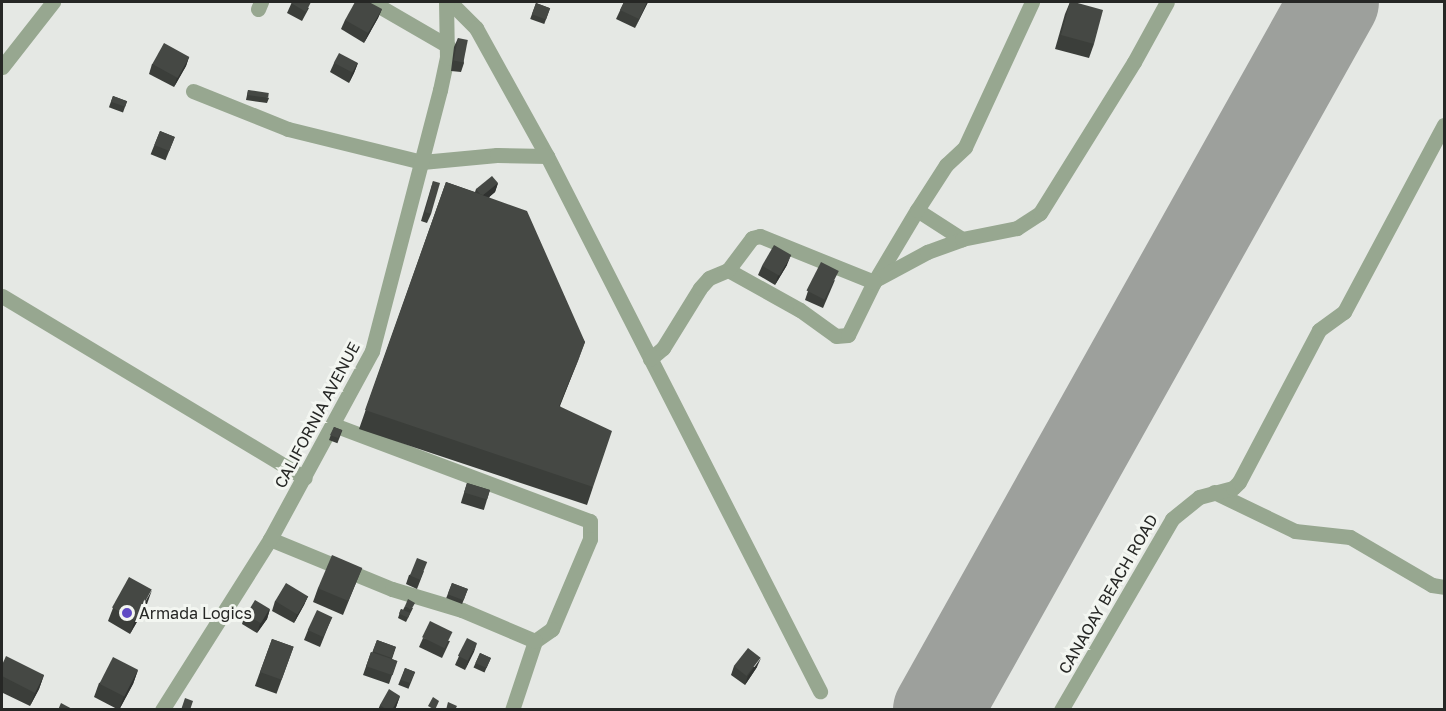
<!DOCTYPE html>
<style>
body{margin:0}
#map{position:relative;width:1446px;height:711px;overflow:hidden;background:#e5e8e4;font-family:"Golos Text",sans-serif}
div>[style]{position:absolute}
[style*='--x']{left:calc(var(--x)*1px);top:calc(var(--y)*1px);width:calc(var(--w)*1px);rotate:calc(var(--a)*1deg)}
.runway>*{height:90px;margin:-45px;padding:0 45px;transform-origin:45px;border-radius:45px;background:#9da09c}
.minor>*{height:15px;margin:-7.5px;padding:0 7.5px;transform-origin:7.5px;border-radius:7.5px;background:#97a790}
.wall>*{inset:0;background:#3b3e3a;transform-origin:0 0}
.shaded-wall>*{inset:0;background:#303230}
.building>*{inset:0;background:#454844;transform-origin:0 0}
.dots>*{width:16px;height:16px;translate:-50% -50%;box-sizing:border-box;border:3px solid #f3f6f1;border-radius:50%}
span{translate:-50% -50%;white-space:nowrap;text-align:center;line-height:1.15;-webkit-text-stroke:6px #f3f6f1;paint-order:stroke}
.street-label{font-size:16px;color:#262725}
.poi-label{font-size:16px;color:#262725}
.left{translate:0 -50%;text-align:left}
.frame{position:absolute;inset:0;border:3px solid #262725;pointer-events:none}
</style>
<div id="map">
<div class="runway">
<i style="--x:938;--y:710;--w:811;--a:-60.78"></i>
</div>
<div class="minor">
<i style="--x:372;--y:2;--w:88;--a:30.1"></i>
<i style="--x:450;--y:2;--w:37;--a:45"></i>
<i style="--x:476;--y:28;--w:146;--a:61"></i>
<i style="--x:547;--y:156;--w:601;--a:62.97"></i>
<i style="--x:258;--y:9;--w:8;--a:-67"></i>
<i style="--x:2;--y:67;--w:83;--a:-51.9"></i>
<i style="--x:193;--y:91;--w:102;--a:21.8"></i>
<i style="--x:288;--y:129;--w:138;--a:13.8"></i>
<i style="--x:422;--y:162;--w:75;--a:-5.3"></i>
<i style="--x:497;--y:155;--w:50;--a:1.1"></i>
<i style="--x:917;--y:210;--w:54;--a:32.8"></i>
<i style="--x:728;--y:270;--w:82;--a:29.1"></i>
<i style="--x:800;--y:310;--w:44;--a:35.8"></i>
<i style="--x:836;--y:336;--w:12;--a:-5"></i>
<i style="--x:848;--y:335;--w:59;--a:-63.9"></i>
<i style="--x:874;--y:282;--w:84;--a:-59.2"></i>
<i style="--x:917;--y:210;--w:54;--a:-57.2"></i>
<i style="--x:946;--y:165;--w:26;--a:-43"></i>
<i style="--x:965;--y:147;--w:160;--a:-65.2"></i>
<i style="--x:879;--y:278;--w:55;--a:-28.4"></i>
<i style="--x:927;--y:252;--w:37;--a:-20"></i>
<i style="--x:962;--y:239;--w:56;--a:-11.3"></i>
<i style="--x:1017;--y:228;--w:27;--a:-33"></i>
<i style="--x:1040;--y:213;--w:178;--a:-58.1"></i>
<i style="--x:1134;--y:62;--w:68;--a:-61.2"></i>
<i style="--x:2;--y:296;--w:353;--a:31"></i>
<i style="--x:650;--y:359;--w:17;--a:-40"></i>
<i style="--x:663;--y:348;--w:70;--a:-58.3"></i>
<i style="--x:700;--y:288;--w:13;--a:-48"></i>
<i style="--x:709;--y:278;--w:21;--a:-23"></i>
<i style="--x:728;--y:270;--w:40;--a:-53"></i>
<i style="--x:752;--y:238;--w:8;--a:-14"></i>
<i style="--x:760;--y:236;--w:123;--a:22"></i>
<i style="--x:334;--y:425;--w:273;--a:20.6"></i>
<i style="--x:590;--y:521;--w:18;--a:90"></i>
<i style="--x:590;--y:539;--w:98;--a:112.9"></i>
<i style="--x:552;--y:629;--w:21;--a:145"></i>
<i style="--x:535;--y:641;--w:73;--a:108.4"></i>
<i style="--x:1214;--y:492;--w:90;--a:25.7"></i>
<i style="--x:1295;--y:531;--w:55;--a:6.2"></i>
<i style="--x:1350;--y:537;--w:95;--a:30.3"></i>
<i style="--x:1432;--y:585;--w:12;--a:9"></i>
<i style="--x:270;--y:539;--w:132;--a:22.3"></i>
<i style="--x:392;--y:589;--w:73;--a:16.7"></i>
<i style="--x:462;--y:610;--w:79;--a:23"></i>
<i style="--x:162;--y:710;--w:202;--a:-57.7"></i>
<i style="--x:270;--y:539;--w:214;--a:-61.5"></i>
<i style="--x:372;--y:351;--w:270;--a:-75.4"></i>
<i style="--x:440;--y:90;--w:33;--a:-78"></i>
<i style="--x:447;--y:58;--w:56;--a:-91"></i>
<i style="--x:1061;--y:710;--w:221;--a:-59.8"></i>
<i style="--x:1172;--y:519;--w:35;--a:-39"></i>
<i style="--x:1199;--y:497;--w:35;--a:-15"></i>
<i style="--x:1233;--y:488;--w:8;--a:-45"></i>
<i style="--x:1239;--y:482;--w:172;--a:-62.2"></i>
<i style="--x:1319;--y:330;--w:31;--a:-36"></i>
<i style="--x:1344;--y:312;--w:212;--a:-61.9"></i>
</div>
<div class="wall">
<i style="clip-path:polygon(292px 2px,309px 8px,302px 21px,287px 13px)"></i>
<i style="clip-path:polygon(624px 2px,648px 2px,635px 28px,616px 19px)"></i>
<i style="clip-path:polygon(1070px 2px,1094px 44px,1089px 58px,1055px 49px,1065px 14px)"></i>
<i style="left:536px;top:3px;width:15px;height:17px;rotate:20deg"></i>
<i style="clip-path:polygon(382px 9px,378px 18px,364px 43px,341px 29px,345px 20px)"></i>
<i style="clip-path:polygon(458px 38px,464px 63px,461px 72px,451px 71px,454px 47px)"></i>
<i style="clip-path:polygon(189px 57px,186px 66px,174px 87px,149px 74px,152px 64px)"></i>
<i style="clip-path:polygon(334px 63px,358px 63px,354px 73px,349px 83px,330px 72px)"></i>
<i style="clip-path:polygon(248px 90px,269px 98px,267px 103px,246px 100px)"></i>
<i style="left:113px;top:96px;width:15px;height:12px;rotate:20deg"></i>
<i style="left:160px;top:131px;width:16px;height:25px;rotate:22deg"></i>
<i style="clip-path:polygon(433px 181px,431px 214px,427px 223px,421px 221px)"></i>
<i style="clip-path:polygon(446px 182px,475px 192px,476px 189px,498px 183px,495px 192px,489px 197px,585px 342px,560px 406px,593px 487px,587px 505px,359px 429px)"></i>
<i style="clip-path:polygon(787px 265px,775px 285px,758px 275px,762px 266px)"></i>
<i style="clip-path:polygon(835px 280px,823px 308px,805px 300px,808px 291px)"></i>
<i style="left:334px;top:427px;width:9px;height:14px;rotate:21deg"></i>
<i style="left:467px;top:483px;width:24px;height:21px;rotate:17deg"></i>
<i style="clip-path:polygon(362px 568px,343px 615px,313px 602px,318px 588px)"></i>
<i style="clip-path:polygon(424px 571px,417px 589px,406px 584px,409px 575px)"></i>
<i style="left:452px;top:583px;width:17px;height:16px;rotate:21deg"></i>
<i style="clip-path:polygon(308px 596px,304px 605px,294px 623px,272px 611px,275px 601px)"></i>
<i style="clip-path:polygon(147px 604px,130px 634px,108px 621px,113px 608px)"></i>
<i style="clip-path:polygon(405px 606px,413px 608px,406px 622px,398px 618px,401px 609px,403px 610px)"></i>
<i style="clip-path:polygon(270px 609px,267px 619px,257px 633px,242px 624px,245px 614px)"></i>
<i style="clip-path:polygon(332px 617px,320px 647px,304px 640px,308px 630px)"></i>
<i style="clip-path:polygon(423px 638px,450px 641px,442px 658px,419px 647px)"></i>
<i style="left:272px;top:639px;width:23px;height:50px;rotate:20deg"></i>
<i style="clip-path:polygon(377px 640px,396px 647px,392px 659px,397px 661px,389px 684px,363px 675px,371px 652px,372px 653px)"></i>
<i style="clip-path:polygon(477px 643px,465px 670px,455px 665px,459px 656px)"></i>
<i style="left:480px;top:653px;width:12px;height:16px;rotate:24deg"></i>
<i style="clip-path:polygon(2px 665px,44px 675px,39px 689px,30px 706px,3px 693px,2px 697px)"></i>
<i style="clip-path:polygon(734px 666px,757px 667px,745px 685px,731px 675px)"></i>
<i style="left:405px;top:668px;width:11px;height:18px;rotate:22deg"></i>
<i style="clip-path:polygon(138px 670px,133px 684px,119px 710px,94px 697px,99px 683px)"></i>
<i style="clip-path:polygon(400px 696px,395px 710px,378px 710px,380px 705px)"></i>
</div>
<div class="shaded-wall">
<i style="clip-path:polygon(647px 2px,648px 2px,635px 28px,639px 19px)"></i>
<i style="clip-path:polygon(382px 9px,378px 18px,364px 43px,368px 33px)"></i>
<i style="clip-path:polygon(189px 57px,186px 66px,174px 87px,177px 78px)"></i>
<i style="clip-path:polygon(358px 63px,354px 73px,349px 83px,352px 73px)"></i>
<i style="clip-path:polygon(498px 183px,495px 192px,479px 206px,482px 196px)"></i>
<i style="clip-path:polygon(791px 255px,787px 265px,775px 285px,778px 276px)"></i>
<i style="clip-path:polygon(585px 342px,578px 361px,552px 424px,559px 406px)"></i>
<i style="clip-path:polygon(152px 590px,147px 604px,130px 634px,135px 620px)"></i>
<i style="clip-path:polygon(308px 596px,304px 605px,294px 623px,297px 614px)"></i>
<i style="clip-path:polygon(270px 609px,267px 619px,257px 633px,260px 624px)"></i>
<i style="clip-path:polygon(477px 643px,474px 652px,465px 670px,468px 661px)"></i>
<i style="clip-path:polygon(761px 658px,757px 667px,745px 685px,748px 676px)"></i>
<i style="clip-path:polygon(138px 670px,133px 684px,119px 710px,124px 696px)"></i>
<i style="clip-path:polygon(44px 675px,39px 689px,30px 706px,35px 693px)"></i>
<i style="clip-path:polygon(400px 696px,395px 710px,392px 710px)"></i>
</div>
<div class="building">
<i style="clip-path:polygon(292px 2px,311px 2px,306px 12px,291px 3px)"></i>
<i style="clip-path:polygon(355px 2px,369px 2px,382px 9px,368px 33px,345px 20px)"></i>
<i style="clip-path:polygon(624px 2px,647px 2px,639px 19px,620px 10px)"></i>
<i style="clip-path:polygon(1070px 2px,1074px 2px,1103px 10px,1094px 44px,1061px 35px)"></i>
<i style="left:536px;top:3px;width:15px;height:12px;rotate:20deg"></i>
<i style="left:458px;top:38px;width:10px;height:23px;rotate:11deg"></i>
<i style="left:164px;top:43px;width:29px;height:24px;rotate:29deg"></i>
<i style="left:339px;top:53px;width:21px;height:11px;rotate:28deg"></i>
<i style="left:248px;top:90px;width:21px;height:5px;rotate:8deg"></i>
<i style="left:113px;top:96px;width:15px;height:6px;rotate:20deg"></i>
<i style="left:160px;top:131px;width:16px;height:15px;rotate:22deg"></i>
<i style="clip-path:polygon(492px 176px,498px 183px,483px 195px,480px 194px,476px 189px)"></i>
<i style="clip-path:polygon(433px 181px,440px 183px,431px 214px,425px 212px)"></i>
<i style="clip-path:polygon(446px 182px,527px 211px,585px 342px,559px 406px,612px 431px,593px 487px,365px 410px)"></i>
<i style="left:774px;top:245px;width:20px;height:24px;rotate:30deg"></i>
<i style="left:821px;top:262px;width:20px;height:32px;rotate:27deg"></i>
<i style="clip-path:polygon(334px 427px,342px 430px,338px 438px,330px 435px)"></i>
<i style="left:467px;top:483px;width:24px;height:10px;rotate:17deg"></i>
<i style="left:332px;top:555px;width:33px;height:36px;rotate:23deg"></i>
<i style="left:417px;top:558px;width:11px;height:19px;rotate:22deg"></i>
<i style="left:129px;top:577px;width:26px;height:35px;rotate:29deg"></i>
<i style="left:286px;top:583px;width:26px;height:21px;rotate:31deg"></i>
<i style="left:452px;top:583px;width:17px;height:12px;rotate:21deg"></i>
<i style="clip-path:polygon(408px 599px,415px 603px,411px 610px,405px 606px)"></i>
<i style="left:255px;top:600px;width:17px;height:17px;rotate:31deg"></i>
<i style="left:401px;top:609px;width:10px;height:5px;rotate:24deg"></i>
<i style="left:317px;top:610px;width:17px;height:22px;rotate:25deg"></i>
<i style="left:430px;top:621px;width:25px;height:18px;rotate:26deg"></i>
<i style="left:467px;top:638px;width:11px;height:20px;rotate:27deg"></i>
<i style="left:272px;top:639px;width:23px;height:35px;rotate:20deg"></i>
<i style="left:377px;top:640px;width:20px;height:12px;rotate:20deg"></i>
<i style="left:748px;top:648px;width:16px;height:23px;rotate:38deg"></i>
<i style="left:371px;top:652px;width:28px;height:15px;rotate:19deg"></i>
<i style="left:480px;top:653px;width:12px;height:11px;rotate:24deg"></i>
<i style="clip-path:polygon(6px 656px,44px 675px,35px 693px,2px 676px,2px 665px)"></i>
<i style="left:113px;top:657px;width:28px;height:30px;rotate:27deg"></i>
<i style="clip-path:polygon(405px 668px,415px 672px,410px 683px,401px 680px)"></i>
<i style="clip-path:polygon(389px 689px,400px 696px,392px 710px,387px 710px,380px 705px)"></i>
<i style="clip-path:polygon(433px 697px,439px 701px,435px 710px,428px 706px)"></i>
<i style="clip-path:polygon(185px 698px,193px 701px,190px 710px,181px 710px)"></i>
<i style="clip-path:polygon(448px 702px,457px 706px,455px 710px,446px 710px)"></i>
<i style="clip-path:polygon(61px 703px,74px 710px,58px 710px)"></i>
</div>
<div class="dots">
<i style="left:127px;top:613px;background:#604bc4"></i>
</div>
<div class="street-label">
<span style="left:317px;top:415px;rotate:-62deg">CALIFORNIA AVENUE</span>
<span style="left:1108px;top:594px;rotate:-60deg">CANAOAY BEACH ROAD</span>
</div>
<div class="poi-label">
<span class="left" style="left:139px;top:613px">Armada Logics</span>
</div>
<div class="frame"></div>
</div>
